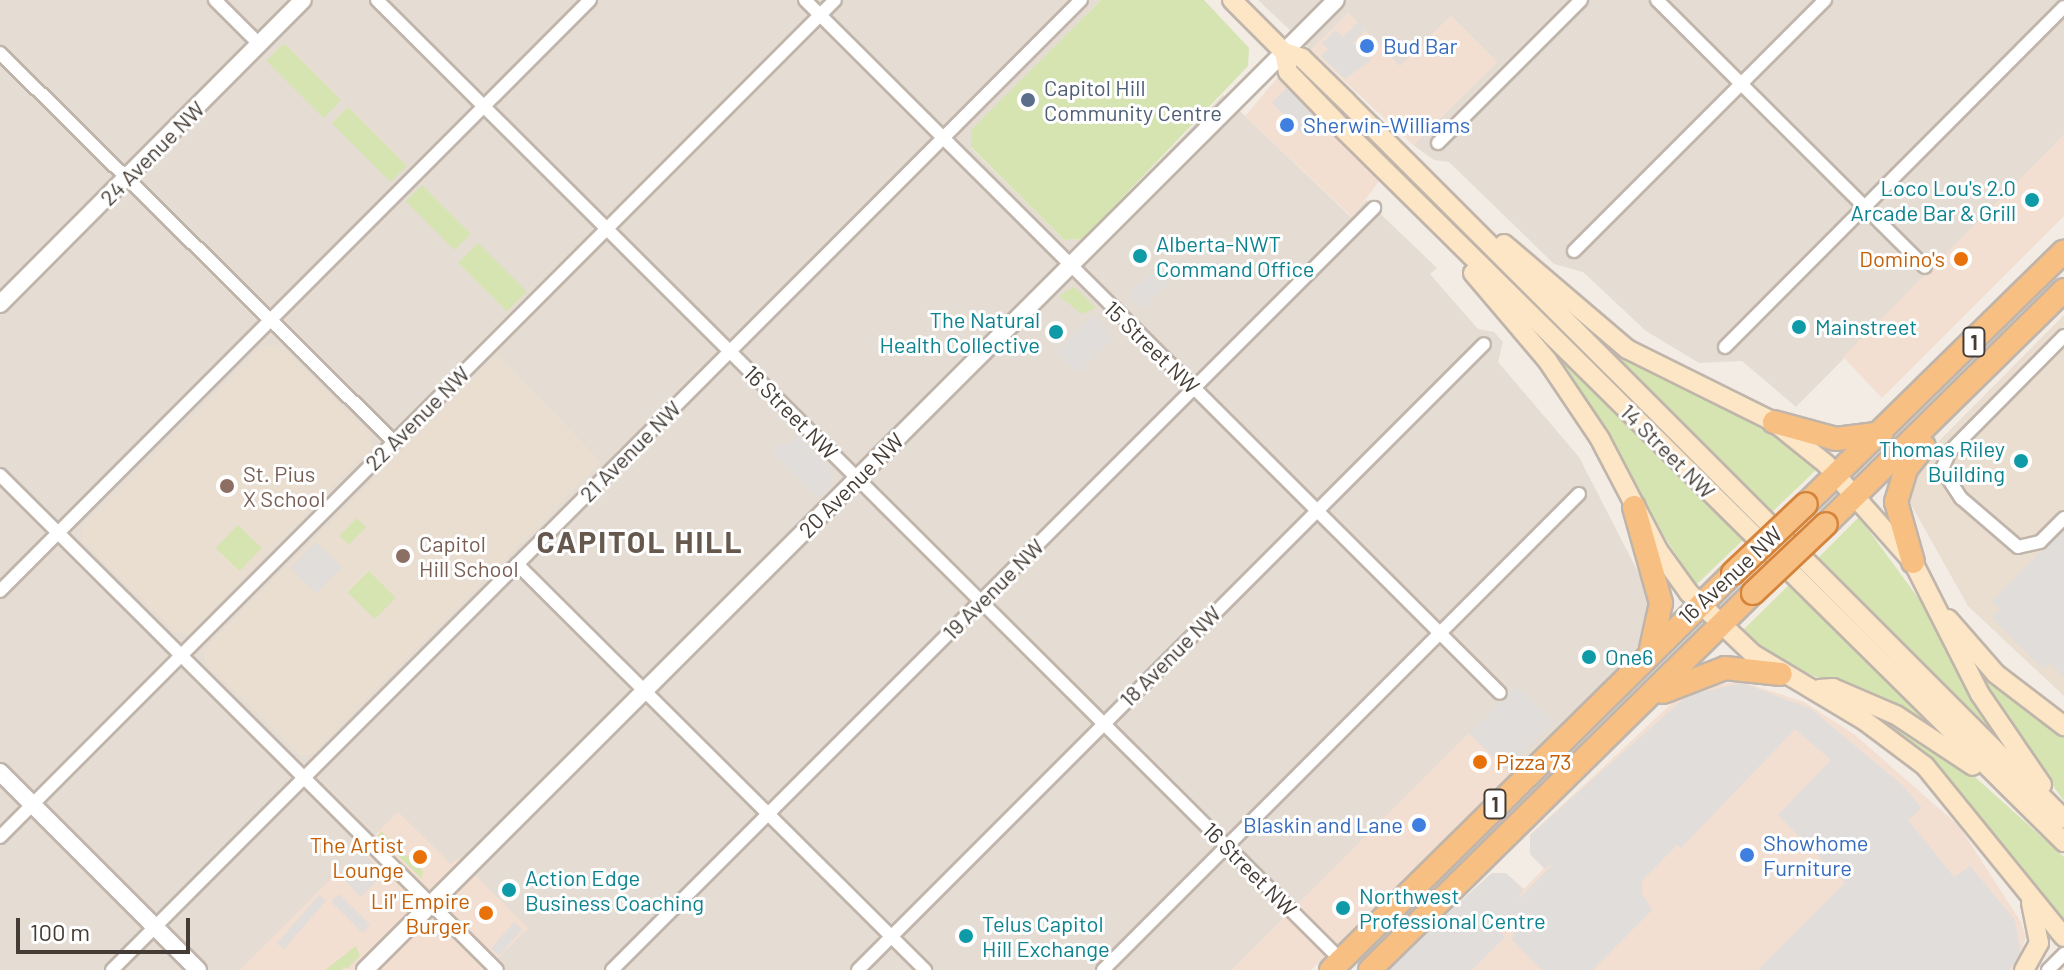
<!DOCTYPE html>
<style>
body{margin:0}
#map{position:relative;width:2064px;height:970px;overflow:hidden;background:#f2ece5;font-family:Barlow,sans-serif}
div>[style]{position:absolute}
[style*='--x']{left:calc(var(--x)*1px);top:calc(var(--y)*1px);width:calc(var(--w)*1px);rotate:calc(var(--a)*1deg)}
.residential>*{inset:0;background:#e5ddd4}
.commercial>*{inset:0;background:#f3dfd1}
.education>*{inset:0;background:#eaded0}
.green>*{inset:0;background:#d5e4b0;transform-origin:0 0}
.parking>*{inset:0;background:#e0ddda;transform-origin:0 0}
.roads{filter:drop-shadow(2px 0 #c0b5ab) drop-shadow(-2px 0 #c0b5ab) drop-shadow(0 2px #c0b5ab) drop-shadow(0 -2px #c0b5ab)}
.minor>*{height:12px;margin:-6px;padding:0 6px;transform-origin:6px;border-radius:6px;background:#fff}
.tertiary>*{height:16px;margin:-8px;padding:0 8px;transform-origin:8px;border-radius:8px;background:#fff}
.secondary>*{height:18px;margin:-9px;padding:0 9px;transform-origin:9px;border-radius:9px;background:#fce6c5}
.trunk>*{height:22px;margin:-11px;padding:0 11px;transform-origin:11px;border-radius:11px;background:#f8bf82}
.bridges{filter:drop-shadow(2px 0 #d5843c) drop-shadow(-2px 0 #d5843c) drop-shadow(0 2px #d5843c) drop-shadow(0 -2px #d5843c)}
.trunk-bridge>*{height:22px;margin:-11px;padding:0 11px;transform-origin:11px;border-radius:11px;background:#f8bf82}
.dots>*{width:22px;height:22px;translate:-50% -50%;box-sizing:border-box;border:4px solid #fff;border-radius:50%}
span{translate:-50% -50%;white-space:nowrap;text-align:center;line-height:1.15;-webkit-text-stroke:6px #fff;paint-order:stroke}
.shield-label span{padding:2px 6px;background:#fff;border:2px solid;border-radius:6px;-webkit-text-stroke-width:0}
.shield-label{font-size:20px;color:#443c35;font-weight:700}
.shop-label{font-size:22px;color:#366cbe}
.left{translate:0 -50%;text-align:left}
.right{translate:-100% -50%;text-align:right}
.service-label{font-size:22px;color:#4e5e75}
.street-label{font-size:22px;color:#443c35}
.culture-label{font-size:22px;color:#0d838f}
.food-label{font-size:22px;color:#c56008}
.education-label{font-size:22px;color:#785e54}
.district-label{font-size:30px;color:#66584d;font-weight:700;letter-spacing:2px}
.scale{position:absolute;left:16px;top:918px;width:174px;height:36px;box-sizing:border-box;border:4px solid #443c35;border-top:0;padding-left:10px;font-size:24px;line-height:28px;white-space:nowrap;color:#443c35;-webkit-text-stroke:6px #fff;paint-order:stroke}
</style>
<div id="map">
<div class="residential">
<i style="clip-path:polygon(0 0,1101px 0,972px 130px,971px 148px,1064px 240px,1083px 239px,1223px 95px,1351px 217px,1366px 200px,1437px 268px,1430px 274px,1478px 329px,1494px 332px,1503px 342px,1498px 362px,1579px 457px,1656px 607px,1640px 648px,1512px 775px,1469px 734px,1232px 970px,0 970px)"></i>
<i style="clip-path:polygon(1258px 0,2064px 0,2064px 135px,1796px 407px,1742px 361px,1699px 363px,1646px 331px,1583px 272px,1554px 264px,1449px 162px,1434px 160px,1413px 145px,1497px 62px,1451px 16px,1400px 67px,1348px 13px,1311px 50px)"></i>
</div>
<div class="commercial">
<i style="clip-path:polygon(1348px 13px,1400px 67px,1451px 16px,1497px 62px,1413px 145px,1311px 50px)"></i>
<i style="clip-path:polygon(1278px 77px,1380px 180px,1352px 217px,1245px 116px)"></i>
<i style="clip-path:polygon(2064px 135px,2064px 216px,1882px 398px,1843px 357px)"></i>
<i style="clip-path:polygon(1739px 681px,1804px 702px,1854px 734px,1959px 826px,2021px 922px,2026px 937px,2014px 970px,1385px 970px,1492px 873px,1506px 873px,1524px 889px,1544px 868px,1530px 854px,1530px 835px,1672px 703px,1689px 691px)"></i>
<i style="clip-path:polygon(1469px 733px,1512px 775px,1311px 970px,1232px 970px)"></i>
<i style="clip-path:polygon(398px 812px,451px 864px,458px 858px,528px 928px,486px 970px,240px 970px)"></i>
</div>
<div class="education">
<i style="clip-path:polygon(2064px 315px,2064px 696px,1968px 606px,1909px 501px,1917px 463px)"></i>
<i style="clip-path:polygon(280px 345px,370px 434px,372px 447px,189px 634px,175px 632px,82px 541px,82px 526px,262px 346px)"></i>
<i style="clip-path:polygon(497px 354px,601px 462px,312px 754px,301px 756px,206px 663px,204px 650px)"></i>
</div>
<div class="green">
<i style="clip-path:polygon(1101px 0,1204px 0,1249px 48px,1248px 66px,1083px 239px,1064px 240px,971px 147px,971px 130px)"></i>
<i style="left:284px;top:43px;width:81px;height:25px;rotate:45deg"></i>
<i style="left:348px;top:107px;width:83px;height:23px;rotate:45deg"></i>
<i style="left:422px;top:185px;width:69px;height:23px;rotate:45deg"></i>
<i style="left:478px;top:243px;width:69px;height:28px;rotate:45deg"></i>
<i style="clip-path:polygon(1073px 287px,1077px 289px,1096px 308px,1082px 314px,1059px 296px)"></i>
<i style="clip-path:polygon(1542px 340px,1744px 539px,1696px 585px,1538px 344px)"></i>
<i style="clip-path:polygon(1604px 341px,1659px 376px,1751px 418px,1818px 468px,1770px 514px,1600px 345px)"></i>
<i style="clip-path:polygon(1859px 517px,1935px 621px,2003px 741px,1999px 745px,1816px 560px)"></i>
<i style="left:357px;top:518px;width:13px;height:25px;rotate:45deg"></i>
<i style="left:238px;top:525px;width:33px;height:32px;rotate:44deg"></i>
<i style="left:369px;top:571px;width:38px;height:30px;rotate:45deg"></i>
<i style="clip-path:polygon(1790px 584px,1935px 725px,1931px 729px,1781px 661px,1741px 632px)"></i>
<i style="clip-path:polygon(1971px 656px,2014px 699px,2064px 736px,2064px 801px,1990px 698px)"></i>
<i style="clip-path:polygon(1887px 717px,1965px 768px,2064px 857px,2064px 926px,1961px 794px,1883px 723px)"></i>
<i style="clip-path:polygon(381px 831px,423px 871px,422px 879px,378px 836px)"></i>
<i style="clip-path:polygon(356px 946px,360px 956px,347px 969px,345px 967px,342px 970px,325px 970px)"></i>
</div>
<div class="parking">
<i style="clip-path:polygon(1359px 22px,1366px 29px,1353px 43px,1371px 60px,1345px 79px,1321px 56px,1328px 49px,1322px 43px,1335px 30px,1343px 37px)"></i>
<i style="left:1287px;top:88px;width:46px;height:21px;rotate:46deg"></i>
<i style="clip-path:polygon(1166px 264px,1177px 275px,1142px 309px,1131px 298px,1133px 289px)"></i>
<i style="clip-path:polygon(1094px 315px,1113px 338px,1097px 354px,1089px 349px,1094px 357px,1077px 373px,1056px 352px)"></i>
<i style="clip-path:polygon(800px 437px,833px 471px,830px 486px,819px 498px,771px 450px)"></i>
<i style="clip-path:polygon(2064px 528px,2064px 677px,2050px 664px,2043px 669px,1992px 618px,2000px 609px,1992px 601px)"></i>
<i style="left:316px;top:542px;width:36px;height:37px;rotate:44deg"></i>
<i style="clip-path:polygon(1742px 683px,1811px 709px,1902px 785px,1922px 808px,1908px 820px,1954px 877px,1970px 866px,2015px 920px,2021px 955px,2009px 970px,1758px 970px,1845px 883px,1778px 815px,1831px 760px,1795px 729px,1681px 848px,1677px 845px,1642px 881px,1642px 894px,1652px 910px,1593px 970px,1542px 970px,1512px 940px,1516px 926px,1509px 921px,1499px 929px,1505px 937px,1472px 970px,1385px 970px,1492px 873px,1506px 873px,1523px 889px,1518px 900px,1553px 864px,1544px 868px,1530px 854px,1530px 835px,1688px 695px)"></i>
<i style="left:1517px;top:686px;width:51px;height:67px;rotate:45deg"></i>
<i style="left:361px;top:850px;width:33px;height:33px;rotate:45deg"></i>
<i style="left:339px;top:894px;width:44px;height:11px;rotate:45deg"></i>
<i style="left:319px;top:895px;width:9px;height:64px;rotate:41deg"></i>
<i style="left:514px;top:922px;width:11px;height:35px;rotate:41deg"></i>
</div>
<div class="roads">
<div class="minor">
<i style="--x:215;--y:0;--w:62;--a:45"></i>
<i style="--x:377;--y:0;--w:1360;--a:44.88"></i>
<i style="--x:805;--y:0;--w:981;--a:44.92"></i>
<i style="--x:1657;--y:0;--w:378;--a:44.9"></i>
<i style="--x:0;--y:53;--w:554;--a:44.63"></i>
<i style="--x:1438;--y:143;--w:202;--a:-45"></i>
<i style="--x:1574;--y:251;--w:355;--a:-45"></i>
<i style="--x:2064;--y:336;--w:162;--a:134.7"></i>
<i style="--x:1950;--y:451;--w:20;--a:114"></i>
<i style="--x:1942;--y:469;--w:35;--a:57"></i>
<i style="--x:1961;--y:498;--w:75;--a:40.7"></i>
<i style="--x:2018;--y:547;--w:23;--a:-13"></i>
<i style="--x:2040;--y:542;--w:34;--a:-45"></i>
<i style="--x:1725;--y:347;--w:480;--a:-45.1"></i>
<i style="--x:0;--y:475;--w:701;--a:44.88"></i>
<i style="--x:517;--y:564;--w:576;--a:44.86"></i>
<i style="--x:0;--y:591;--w:835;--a:-45.05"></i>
<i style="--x:0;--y:837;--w:1182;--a:-45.07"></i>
<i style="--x:112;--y:970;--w:1371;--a:-45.03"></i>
<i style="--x:612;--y:970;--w:1078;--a:-45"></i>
<i style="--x:858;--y:970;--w:885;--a:-45"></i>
<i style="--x:1103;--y:970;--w:673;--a:-45"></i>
<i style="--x:2048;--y:970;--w:23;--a:-45"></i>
</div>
<div class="tertiary">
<i style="--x:0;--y:304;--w:429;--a:-45.1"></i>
<i style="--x:0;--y:772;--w:280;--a:45"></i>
<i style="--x:365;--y:970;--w:1372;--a:-44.97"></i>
</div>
<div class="secondary">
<i style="--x:1232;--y:0;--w:74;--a:45"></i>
<i style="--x:1284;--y:52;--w:19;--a:18"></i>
<i style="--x:1302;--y:58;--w:62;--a:44.3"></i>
<i style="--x:1346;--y:101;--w:1015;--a:45"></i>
<i style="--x:1284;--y:52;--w:20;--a:79"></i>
<i style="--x:1288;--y:72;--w:81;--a:46"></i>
<i style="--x:1344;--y:130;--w:1013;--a:44.68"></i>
<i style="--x:1504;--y:244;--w:162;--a:40.5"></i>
<i style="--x:1627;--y:349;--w:164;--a:26.4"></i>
<i style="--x:1774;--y:422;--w:67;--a:38.9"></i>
<i style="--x:1826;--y:464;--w:131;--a:48.4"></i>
<i style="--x:1913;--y:562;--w:148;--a:63.1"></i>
<i style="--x:1980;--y:694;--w:110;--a:55.7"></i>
<i style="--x:1473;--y:273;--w:114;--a:49.6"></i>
<i style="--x:1547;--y:360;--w:95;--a:56.1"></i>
<i style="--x:1600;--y:439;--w:125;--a:62.4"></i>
<i style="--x:1658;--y:550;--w:53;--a:54.2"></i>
<i style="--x:1689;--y:593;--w:88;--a:43.6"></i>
<i style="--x:1753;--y:654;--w:131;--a:30.9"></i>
<i style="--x:1865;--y:721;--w:75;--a:36.9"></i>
<i style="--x:1925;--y:766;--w:220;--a:50.9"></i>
<i style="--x:1948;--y:619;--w:73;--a:48.9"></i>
<i style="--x:1996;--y:674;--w:86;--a:37.4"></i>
<i style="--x:1819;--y:689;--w:14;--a:-4"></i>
<i style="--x:1833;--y:688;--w:69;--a:23.2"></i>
<i style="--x:1896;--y:715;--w:92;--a:33.5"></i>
<i style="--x:2024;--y:970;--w:31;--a:-61"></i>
<i style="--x:2039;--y:943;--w:41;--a:-101.3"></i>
</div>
<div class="trunk">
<i style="--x:1774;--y:422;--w:64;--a:15.3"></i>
<i style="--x:1836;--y:439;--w:46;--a:-7.4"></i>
<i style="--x:1806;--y:504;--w:361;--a:-44.4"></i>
<i style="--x:1634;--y:507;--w:100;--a:74.3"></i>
<i style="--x:1661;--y:603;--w:47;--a:102.3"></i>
<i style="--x:1826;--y:524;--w:334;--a:-44.5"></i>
<i style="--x:1913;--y:562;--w:62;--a:-105.8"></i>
<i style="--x:1896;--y:502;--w:34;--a:-73"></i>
<i style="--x:1906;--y:469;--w:29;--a:-52"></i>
<i style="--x:1663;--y:692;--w:66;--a:-21.2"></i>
<i style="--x:1725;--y:668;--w:56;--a:6.1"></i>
<i style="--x:1331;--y:970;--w:565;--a:-44.64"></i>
<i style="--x:1370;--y:970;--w:537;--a:-44.55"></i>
</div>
</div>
<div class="bridges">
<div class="trunk-bridge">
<i style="--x:1733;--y:573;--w:100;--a:-43.4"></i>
<i style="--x:1753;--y:593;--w:100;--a:-43.4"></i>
</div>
</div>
<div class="dots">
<i style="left:1367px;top:46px;background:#3f7fe0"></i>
<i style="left:1028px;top:100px;background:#5c6f8a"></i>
<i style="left:1287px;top:125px;background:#3f7fe0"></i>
<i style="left:2032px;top:200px;background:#0f9aa8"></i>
<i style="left:1140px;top:256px;background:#0f9aa8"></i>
<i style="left:1961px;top:259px;background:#e8710a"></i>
<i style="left:1799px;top:327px;background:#0f9aa8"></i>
<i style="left:1056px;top:332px;background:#0f9aa8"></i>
<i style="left:2021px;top:461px;background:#0f9aa8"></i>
<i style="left:227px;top:486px;background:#8d6e63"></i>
<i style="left:403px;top:556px;background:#8d6e63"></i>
<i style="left:1589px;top:657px;background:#0f9aa8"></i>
<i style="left:1480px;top:762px;background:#e8710a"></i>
<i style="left:1419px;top:825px;background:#3f7fe0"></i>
<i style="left:1747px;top:855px;background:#3f7fe0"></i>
<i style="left:420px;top:857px;background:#e8710a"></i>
<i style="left:509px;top:890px;background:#0f9aa8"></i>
<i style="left:1343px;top:908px;background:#0f9aa8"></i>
<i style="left:486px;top:913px;background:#e8710a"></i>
<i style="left:966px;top:936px;background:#0f9aa8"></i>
</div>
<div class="shield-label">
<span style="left:1974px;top:342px">1</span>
<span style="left:1495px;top:804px">1</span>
</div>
<div class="shop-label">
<span class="left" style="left:1383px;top:46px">Bud Bar</span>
<span class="left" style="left:1303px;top:125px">Sherwin-Williams</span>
<span class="right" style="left:1403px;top:825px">Blaskin and Lane</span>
<span class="left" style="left:1763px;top:855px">Showhome<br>Furniture</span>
</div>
<div class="service-label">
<span class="left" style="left:1044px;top:100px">Capitol Hill<br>Community Centre</span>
</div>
<div class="street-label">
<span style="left:152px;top:153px;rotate:-45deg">24 Avenue NW</span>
<span style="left:1152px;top:347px;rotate:44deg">15 Street NW</span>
<span style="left:791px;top:412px;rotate:45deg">16 Street NW</span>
<span style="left:417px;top:418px;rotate:-45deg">22 Avenue NW</span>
<span style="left:630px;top:451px;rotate:-45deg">21 Avenue NW</span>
<span style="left:1668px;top:451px;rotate:45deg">14 Street NW</span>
<span style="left:851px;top:485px;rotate:-45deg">20 Avenue NW</span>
<span style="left:1730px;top:575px;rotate:-43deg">16 Avenue NW</span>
<span style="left:993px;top:589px;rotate:-45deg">19 Avenue NW</span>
<span style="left:1170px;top:656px;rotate:-45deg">18 Avenue NW</span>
<span style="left:1250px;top:869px;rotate:45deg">16 Street NW</span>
</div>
<div class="culture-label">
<span class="right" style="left:2016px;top:200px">Loco Lou's 2.0<br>Arcade Bar &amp; Grill</span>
<span class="left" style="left:1156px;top:256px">Alberta-NWT<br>Command Office</span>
<span class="right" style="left:1040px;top:332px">The Natural<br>Health Collective</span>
<span class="left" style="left:1815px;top:327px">Mainstreet</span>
<span class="right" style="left:2005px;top:461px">Thomas Riley<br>Building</span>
<span class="left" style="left:1605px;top:657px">One6</span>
<span class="left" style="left:525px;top:890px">Action Edge<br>Business Coaching</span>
<span class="left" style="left:1359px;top:908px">Northwest<br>Professional Centre</span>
<span class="left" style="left:982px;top:936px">Telus Capitol<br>Hill Exchange</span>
</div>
<div class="food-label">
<span class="right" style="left:1945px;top:259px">Domino's</span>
<span class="left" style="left:1496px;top:762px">Pizza 73</span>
<span class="right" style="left:404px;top:857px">The Artist<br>Lounge</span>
<span class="right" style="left:470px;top:913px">Lil' Empire<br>Burger</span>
</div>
<div class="education-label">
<span class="left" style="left:243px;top:486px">St. Pius<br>X School</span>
<span class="left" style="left:419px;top:556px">Capitol<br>Hill School</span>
</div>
<div class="district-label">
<span style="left:640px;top:541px">CAPITOL HILL</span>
</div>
<div class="scale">100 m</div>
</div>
